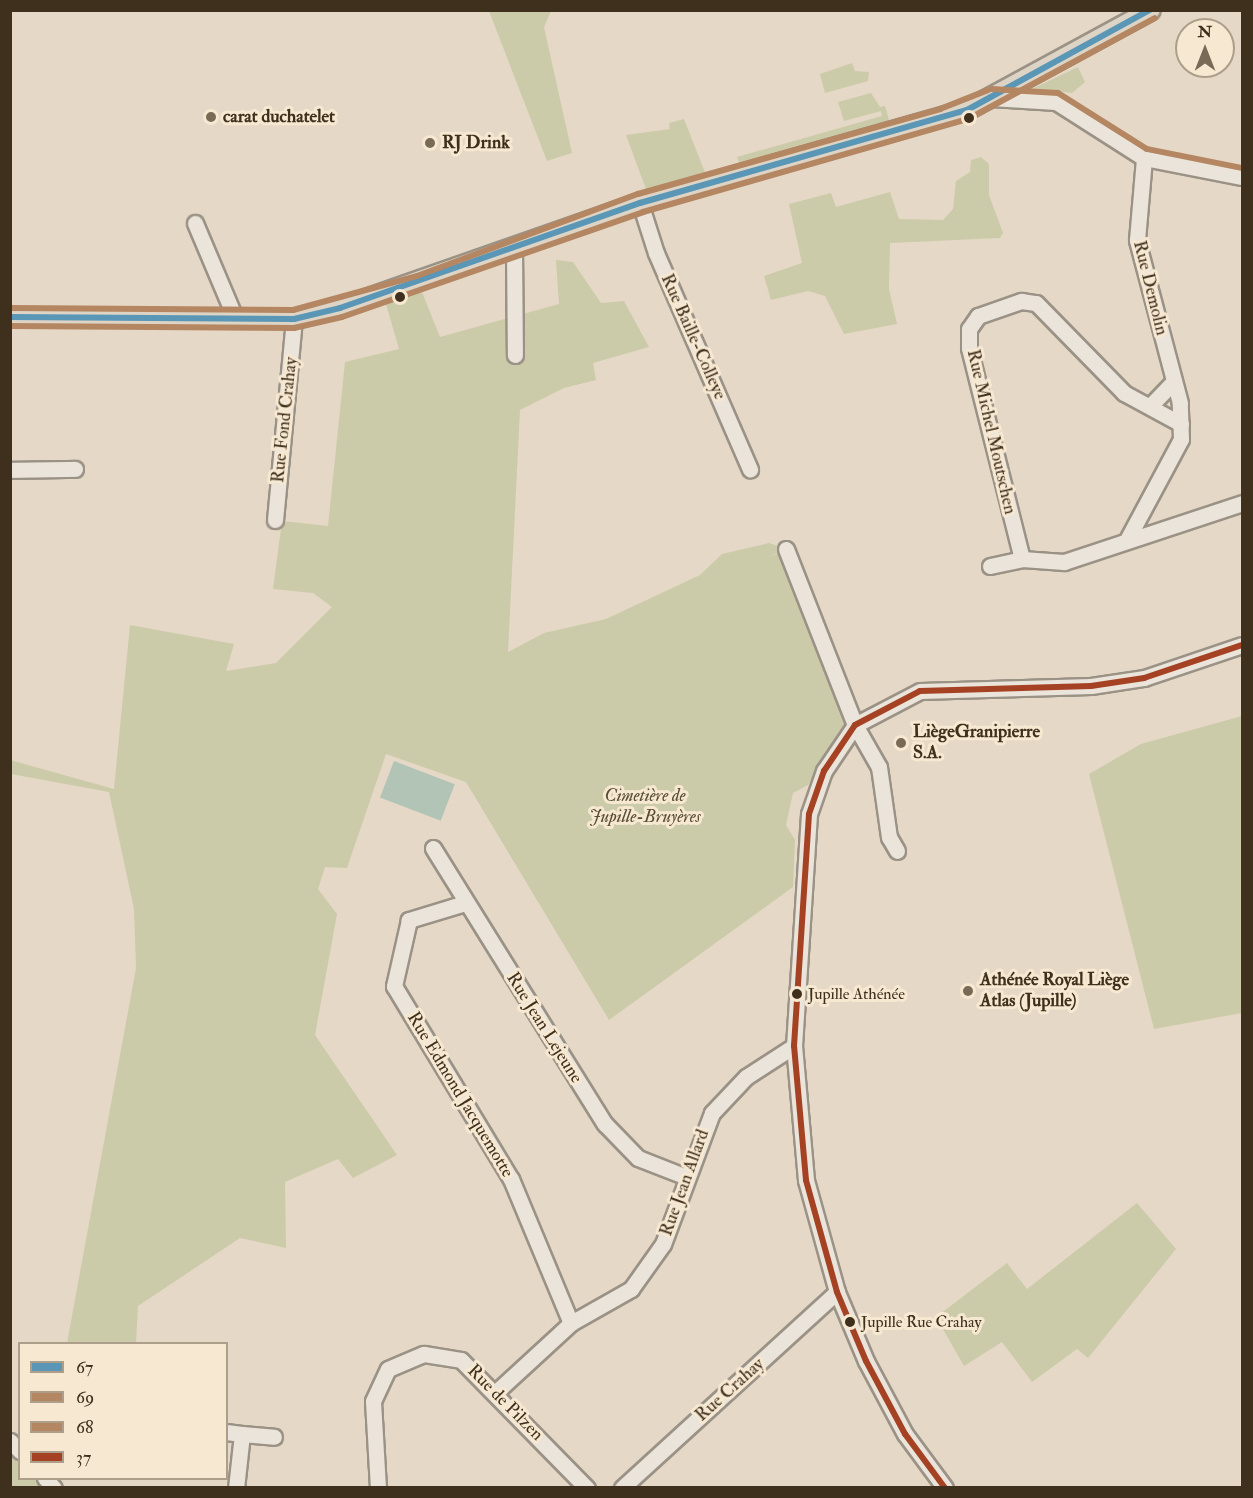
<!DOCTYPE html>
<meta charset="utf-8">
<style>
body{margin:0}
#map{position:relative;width:1253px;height:1498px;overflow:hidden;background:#e5d8c6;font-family:"IM FELL Double Pica",serif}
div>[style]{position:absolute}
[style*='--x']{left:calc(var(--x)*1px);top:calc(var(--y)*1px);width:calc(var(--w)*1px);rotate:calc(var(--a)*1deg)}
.green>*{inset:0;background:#cccba9}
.water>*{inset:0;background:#b1c4b5;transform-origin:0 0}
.roads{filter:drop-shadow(2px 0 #9b9286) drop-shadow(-2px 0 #9b9286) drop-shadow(0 2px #9b9286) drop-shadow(0 -2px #9b9286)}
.minor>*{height:15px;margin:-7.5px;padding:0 7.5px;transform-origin:7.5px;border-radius:7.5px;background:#eae4da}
.major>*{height:18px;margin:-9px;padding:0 9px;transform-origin:9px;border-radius:9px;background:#ddd4c5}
.bus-1>*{height:6px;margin:-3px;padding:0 3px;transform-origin:3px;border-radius:3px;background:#5a96b6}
.bus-2>*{height:6px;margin:-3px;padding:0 3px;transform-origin:3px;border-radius:3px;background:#b48661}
.bus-3>*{height:6px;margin:-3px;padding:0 3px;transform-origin:3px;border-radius:3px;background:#b48661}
.bus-4>*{height:6px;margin:-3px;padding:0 3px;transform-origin:3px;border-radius:3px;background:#a64224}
.dots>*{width:16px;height:16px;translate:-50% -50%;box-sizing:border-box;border:3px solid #f7e8d2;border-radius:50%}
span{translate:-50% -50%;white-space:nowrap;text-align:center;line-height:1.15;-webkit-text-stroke:6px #f7e8d2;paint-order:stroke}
.bus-label{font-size:16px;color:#3f2f1d}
.left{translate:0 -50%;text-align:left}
.poi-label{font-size:18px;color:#3f2f1d;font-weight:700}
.street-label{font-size:18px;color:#3f2f1d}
.park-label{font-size:18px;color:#574c34;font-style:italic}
.frame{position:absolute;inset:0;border:12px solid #3f2f1d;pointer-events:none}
.legend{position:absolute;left:18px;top:1342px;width:210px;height:138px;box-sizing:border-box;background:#f7e8d2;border:2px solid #ad9e8a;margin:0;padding:8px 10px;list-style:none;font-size:18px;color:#3f2f1d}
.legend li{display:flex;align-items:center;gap:12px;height:30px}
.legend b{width:30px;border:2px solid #ad9e8a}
.north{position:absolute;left:1175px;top:18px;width:60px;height:60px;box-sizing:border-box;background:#f7e8d2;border:2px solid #ad9e8a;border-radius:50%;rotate:0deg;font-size:16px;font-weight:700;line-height:24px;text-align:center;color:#3f2f1d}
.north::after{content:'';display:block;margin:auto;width:21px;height:27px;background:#796a58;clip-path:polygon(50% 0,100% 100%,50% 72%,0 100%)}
</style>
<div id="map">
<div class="green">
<i style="clip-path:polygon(489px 11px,551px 11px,544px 27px,572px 153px,547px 161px)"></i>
<i style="clip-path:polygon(852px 63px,855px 71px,869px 72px,868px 81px,825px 93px,820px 74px)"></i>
<i style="clip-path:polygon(1078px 67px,1085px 82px,1072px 93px,1034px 88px)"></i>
<i style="clip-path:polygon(871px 93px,880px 107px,885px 106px,890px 123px,740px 165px,737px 157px,882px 116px,881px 111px,844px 121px,838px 102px)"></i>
<i style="clip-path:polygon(684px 119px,706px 175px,647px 192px,626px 135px,670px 129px,669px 123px)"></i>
<i style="clip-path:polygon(981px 157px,989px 164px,989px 195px,1003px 233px,1000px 238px,890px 243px,889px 289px,897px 324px,844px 334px,825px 296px,808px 291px,771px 300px,764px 276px,802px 263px,789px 204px,831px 193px,836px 207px,890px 192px,899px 219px,943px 220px,953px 209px,956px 181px,970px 172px,971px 160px)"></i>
<i style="clip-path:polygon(556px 260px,573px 262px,601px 303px,624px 301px,649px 347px,593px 363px,596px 380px,564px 388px,520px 410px,508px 652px,544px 633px,606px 619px,700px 575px,722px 554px,769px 543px,786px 549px,768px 557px,782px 552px,848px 720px,808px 785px,793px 793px,786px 825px,795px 840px,793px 887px,609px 1020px,466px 782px,386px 754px,347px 868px,325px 867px,318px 889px,337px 914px,315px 1035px,397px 1155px,353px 1178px,338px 1159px,285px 1182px,286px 1248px,240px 1238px,138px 1306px,136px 1343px,67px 1343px,136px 968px,134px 909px,109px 792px,11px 774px,10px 760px,114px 789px,130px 625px,234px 644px,226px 671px,276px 663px,332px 607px,313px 593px,273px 589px,282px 521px,328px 526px,345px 362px,399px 349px,386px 304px,422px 292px,440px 337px,559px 304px)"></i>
<i style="clip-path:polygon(1242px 716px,1242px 1013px,1154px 1029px,1089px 774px,1141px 744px)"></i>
<i style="clip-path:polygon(1137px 1203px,1176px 1249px,1088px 1358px,1077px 1349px,1032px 1382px,1002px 1342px,964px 1366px,936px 1317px,1007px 1263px,1027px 1289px)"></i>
<i style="clip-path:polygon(10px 1450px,19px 1460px,20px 1478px,37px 1479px,45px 1487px,11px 1487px)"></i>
</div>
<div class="water">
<i style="left:394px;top:761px;width:65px;height:39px;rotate:21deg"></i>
</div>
<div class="roads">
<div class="minor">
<i style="--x:991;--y:98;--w:65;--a:3.5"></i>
<i style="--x:1056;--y:102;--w:104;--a:32.5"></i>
<i style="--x:1144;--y:158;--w:100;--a:11"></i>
<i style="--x:640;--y:203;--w:52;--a:72.3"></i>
<i style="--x:656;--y:253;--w:236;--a:66.5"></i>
<i style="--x:195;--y:223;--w:105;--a:67.1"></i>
<i style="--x:514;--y:249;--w:106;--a:89.5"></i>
<i style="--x:1151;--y:405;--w:33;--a:-46"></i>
<i style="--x:10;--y:470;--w:65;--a:-0.9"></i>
<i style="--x:275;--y:520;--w:202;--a:-84.6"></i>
<i style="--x:1128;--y:538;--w:112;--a:-61.8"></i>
<i style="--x:1181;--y:439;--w:36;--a:-92"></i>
<i style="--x:1180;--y:403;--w:169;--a:-104.8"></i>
<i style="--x:1137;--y:240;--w:82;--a:-85.1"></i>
<i style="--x:786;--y:549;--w:189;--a:68.6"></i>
<i style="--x:855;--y:725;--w:48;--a:60.3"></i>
<i style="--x:879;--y:767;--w:71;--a:81.9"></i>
<i style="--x:889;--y:837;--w:16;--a:60"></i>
<i style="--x:1022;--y:559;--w:218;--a:-104.1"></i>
<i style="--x:969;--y:348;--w:19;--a:-90"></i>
<i style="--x:969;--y:329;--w:16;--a:-55"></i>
<i style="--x:978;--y:316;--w:46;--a:-19.2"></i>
<i style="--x:1021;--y:301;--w:15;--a:8"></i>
<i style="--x:1036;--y:303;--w:126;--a:45.6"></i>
<i style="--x:1124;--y:393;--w:65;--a:28.5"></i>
<i style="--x:990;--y:566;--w:33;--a:-12"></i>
<i style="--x:1022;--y:559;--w:42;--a:4.1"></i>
<i style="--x:1064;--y:562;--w:188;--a:-18.3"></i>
<i style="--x:433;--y:848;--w:325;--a:58.1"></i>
<i style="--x:605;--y:1124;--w:47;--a:45.9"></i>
<i style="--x:638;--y:1158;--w:49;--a:21.4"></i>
<i style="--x:465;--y:903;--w:59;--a:163.1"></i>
<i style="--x:409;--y:920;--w:68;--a:102.8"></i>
<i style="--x:394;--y:986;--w:226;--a:58.8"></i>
<i style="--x:511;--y:1179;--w:156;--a:67.4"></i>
<i style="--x:496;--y:1392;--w:102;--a:-42.6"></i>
<i style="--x:571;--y:1323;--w:69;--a:-29.5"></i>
<i style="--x:631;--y:1289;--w:55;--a:-54.6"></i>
<i style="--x:663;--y:1244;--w:140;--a:-69.5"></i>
<i style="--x:712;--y:1113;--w:50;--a:-46.6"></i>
<i style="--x:746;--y:1077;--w:57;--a:-32.9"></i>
<i style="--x:226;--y:1432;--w:16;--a:7"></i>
<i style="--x:242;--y:1434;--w:54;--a:96.3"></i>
<i style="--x:242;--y:1434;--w:32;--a:5"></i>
<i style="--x:10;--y:1441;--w:14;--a:45"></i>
<i style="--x:45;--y:1478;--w:13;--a:48"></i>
<i style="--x:378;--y:1488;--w:87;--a:-93.3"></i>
<i style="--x:373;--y:1401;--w:35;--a:-65"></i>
<i style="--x:388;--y:1369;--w:39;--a:-23"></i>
<i style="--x:424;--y:1354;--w:37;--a:9"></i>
<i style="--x:461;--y:1360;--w:180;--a:45.5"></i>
<i style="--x:622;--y:1488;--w:291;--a:-42.4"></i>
<i style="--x:945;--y:1488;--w:67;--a:-126.5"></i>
<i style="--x:905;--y:1434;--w:83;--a:-118.1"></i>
<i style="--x:866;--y:1361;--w:75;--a:-112.8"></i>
<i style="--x:837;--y:1292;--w:116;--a:-105.5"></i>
<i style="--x:806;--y:1180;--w:135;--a:-95.1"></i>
<i style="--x:794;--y:1046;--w:232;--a:-86.3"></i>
<i style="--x:809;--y:814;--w:46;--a:-70.8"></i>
<i style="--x:824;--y:771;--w:55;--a:-56"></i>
<i style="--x:855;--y:725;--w:73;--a:-27.6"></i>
<i style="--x:920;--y:691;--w:171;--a:-1.7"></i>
<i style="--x:1091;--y:686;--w:54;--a:-8.6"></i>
<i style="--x:1144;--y:678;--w:103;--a:-18.6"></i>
</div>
<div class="major">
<i style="--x:10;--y:317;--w:284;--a:0.4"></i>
<i style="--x:294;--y:319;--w:47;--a:-13.4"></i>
<i style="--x:340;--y:308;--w:318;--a:-19.3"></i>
<i style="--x:640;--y:203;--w:340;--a:-15.9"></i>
<i style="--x:967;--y:110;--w:209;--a:-28.5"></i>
</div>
</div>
<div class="bus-1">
<i style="--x:10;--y:317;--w:284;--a:0.4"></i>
<i style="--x:294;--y:319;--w:47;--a:-13.4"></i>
<i style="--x:340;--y:308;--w:318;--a:-19.3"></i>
<i style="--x:640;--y:203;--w:340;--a:-15.9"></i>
<i style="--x:967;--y:110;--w:209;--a:-28.7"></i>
</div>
<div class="bus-2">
<i style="--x:10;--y:326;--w:284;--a:0.4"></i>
<i style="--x:294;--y:328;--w:49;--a:-12.9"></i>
<i style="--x:342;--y:317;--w:319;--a:-19.2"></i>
<i style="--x:643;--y:212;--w:340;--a:-16"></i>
<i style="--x:970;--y:118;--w:210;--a:-28.4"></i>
</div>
<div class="bus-3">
<i style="--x:992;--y:89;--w:66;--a:3.5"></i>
<i style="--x:1058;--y:93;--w:105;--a:32.2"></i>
<i style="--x:1147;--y:149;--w:97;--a:11.3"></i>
<i style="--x:10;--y:308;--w:283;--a:0.4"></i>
<i style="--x:293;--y:310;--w:129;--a:-15.3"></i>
<i style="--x:417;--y:276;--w:236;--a:-20.4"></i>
<i style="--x:638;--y:194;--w:314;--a:-15.7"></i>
<i style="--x:940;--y:109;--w:52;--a:-21.6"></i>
</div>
<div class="bus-4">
<i style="--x:945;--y:1488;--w:67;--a:-126.5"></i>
<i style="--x:905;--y:1434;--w:83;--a:-118.1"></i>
<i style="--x:866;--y:1361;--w:75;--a:-112.8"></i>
<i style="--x:837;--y:1292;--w:116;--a:-105.5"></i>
<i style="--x:806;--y:1180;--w:135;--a:-95.1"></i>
<i style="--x:794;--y:1046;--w:232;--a:-86.3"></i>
<i style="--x:809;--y:814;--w:46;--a:-70.8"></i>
<i style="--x:824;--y:771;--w:55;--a:-56"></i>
<i style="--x:855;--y:725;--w:73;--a:-27.6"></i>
<i style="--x:920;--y:691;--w:171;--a:-1.7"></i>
<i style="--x:1091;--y:686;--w:54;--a:-8.6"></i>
<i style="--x:1144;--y:678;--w:103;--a:-18.6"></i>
</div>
<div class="dots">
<i style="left:211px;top:117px;background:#796a58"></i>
<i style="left:969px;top:118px;background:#3f2f1d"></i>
<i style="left:430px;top:143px;background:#796a58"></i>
<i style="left:400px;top:297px;background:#3f2f1d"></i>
<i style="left:901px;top:743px;background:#796a58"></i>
<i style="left:968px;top:991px;background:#796a58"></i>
<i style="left:797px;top:994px;background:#3f2f1d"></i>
<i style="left:850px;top:1322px;background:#3f2f1d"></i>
</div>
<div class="bus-label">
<span class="left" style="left:808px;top:994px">Jupille Athénée</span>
<span class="left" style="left:861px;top:1322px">Jupille Rue Crahay</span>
</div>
<div class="poi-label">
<span class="left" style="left:223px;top:117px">carat duchatelet</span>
<span class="left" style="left:442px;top:143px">RJ Drink</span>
<span class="left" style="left:913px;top:743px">LiègeGranipierre<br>S.A.</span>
<span class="left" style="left:980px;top:991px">Athénée Royal Liège<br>Atlas (Jupille)</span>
</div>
<div class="street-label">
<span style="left:1150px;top:288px;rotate:76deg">Rue Demolin</span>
<span style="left:693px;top:337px;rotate:66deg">Rue Baille-Colleye</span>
<span style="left:285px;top:420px;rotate:-84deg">Rue Fond Crahay</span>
<span style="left:991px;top:432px;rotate:77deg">Rue Michel Moutschen</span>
<span style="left:544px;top:1028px;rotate:58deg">Rue Jean Lejeune</span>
<span style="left:460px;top:1095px;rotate:59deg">Rue Edmond Jacquemotte</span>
<span style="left:685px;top:1183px;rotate:-70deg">Rue Jean Allard</span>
<span style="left:730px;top:1390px;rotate:-42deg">Rue Crahay</span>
<span style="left:505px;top:1403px;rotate:45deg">Rue de Pilzen</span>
</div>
<div class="park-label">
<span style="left:645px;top:807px">Cimetière de<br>Jupille-Bruyères</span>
</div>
<div class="frame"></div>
<ul class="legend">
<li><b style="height:8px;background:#5a96b6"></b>67</li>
<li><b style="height:8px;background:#b48661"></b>69</li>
<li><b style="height:8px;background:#b48661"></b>68</li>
<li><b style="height:8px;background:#a64224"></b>37</li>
</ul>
<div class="north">N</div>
</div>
